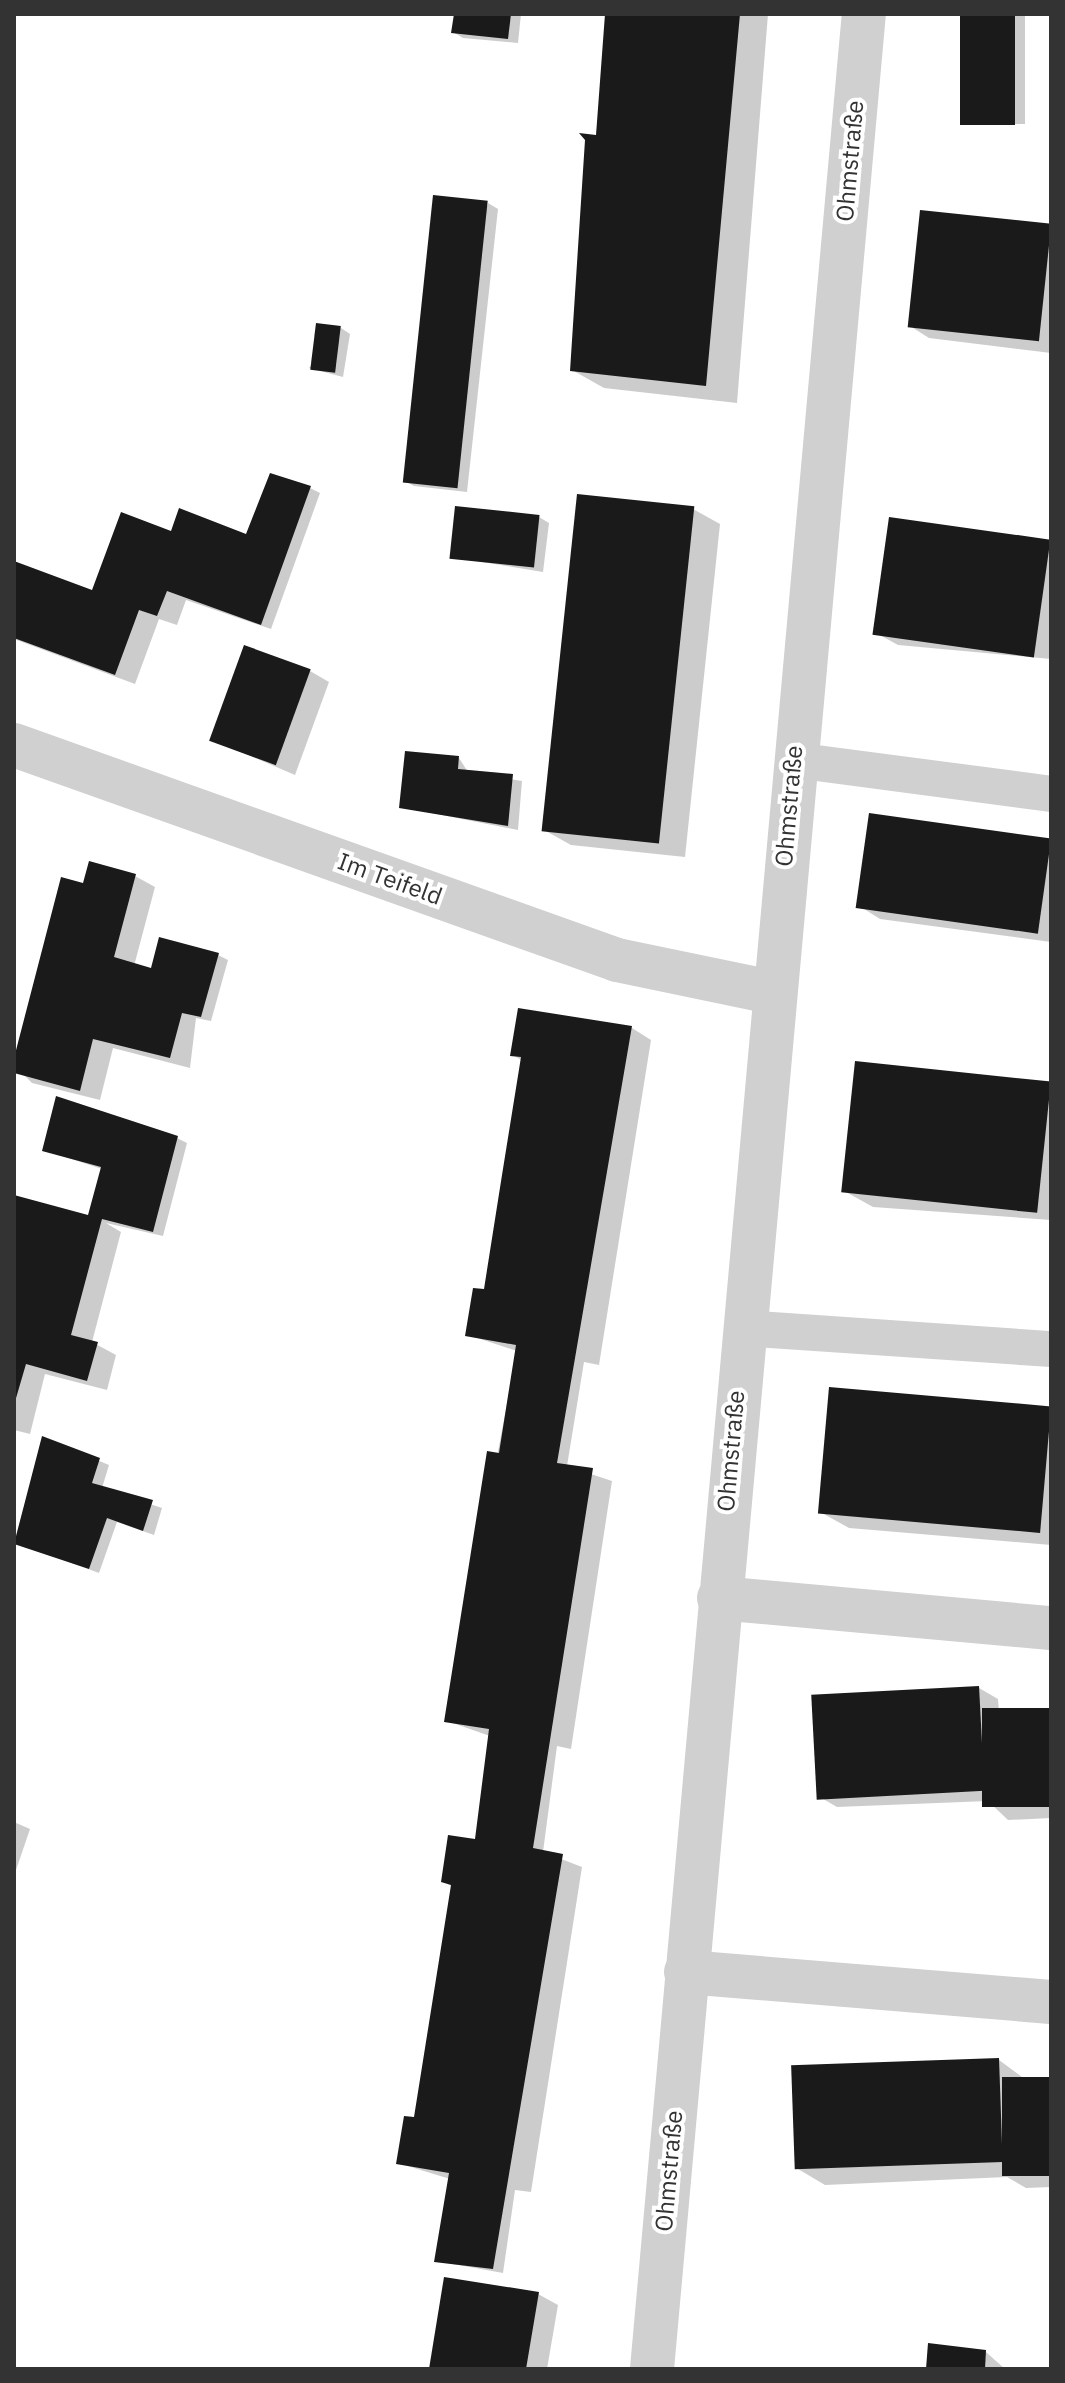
<!DOCTYPE html>
<meta charset="utf-8">
<style>
body{margin:0}
#map{position:relative;width:1065px;height:2383px;overflow:hidden;background:#fff;font-family:"IBM Plex Sans",sans-serif}
div>[style]{position:absolute}
[style*='--x']{left:calc(var(--x)*1px);top:calc(var(--y)*1px);width:calc(var(--w)*1px);rotate:calc(var(--a)*1deg)}
.shadow>*{inset:0;background:#0003;transform-origin:0 0}
.building>*{inset:0;background:#1a1a1a;transform-origin:0 0}
.service>*{height:36px;margin:-18px;padding:0 18px;transform-origin:18px;border-radius:18px;background:#d0d0d0}
.minor>*{height:44px;margin:-22px;padding:0 22px;transform-origin:22px;border-radius:22px;background:#d0d0d0}
span{translate:-50% -50%;white-space:nowrap;text-align:center;line-height:1.15;-webkit-text-stroke:8px #fff;paint-order:stroke}
.street-label{font-size:24px;color:#333}
.frame{position:absolute;inset:0;border:16px solid #333;pointer-events:none}
</style>
<div id="map">
<div class="shadow">
<i style="clip-path:polygon(456px 14px,521px 14px,518px 43px,463px 38px,453px 32px)"></i>
<i style="clip-path:polygon(609px 14px,768px 14px,737px 403px,604px 388px,572px 370px)"></i>
<i style="left:962px;top:14px;width:63px;height:110px"></i>
<i style="clip-path:polygon(488px 203px,498px 209px,467px 492px,414px 486px,405px 481px)"></i>
<i style="clip-path:polygon(1051px 228px,1051px 353px,929px 338px,910px 326px)"></i>
<i style="clip-path:polygon(341px 328px,350px 334px,343px 377px,309px 368px)"></i>
<i style="clip-path:polygon(310px 488px,320px 493px,271px 629px,186px 600px,177px 625px,159px 619px,135px 684px,14px 639px,14px 563px,93px 592px,172px 533px,246px 537px)"></i>
<i style="clip-path:polygon(693px 509px,720px 524px,685px 857px,571px 845px,544px 830px)"></i>
<i style="clip-path:polygon(539px 517px,549px 523px,543px 572px,451px 557px)"></i>
<i style="clip-path:polygon(1051px 540px,1051px 659px,898px 645px,878px 634px)"></i>
<i style="clip-path:polygon(310px 671px,329px 682px,295px 775px,211px 739px)"></i>
<i style="clip-path:polygon(459px 758px,468px 772px,522px 781px,518px 830px,401px 807px)"></i>
<i style="clip-path:polygon(1051px 839px,1051px 942px,880px 919px,861px 907px)"></i>
<i style="clip-path:polygon(135px 876px,155px 887px,134px 966px,152px 971px,218px 955px,228px 960px,211px 1021px,196px 1018px,190px 1068px,113px 1048px,100px 1100px,32px 1083px,14px 1065px,84px 885px)"></i>
<i style="clip-path:polygon(520px 1010px,632px 1028px,651px 1040px,599px 1365px,584px 1362px,567px 1466px,612px 1481px,571px 1749px,557px 1746px,543px 1852px,582px 1867px,531px 2192px,515px 2190px,503px 2273px,436px 2261px,450px 2179px,398px 2163px,416px 2119px,453px 1887px,443px 1881px,477px 1842px,490px 1736px,447px 1721px,517px 1351px,468px 1335px,485px 1291px,523px 1061px,513px 1055px)"></i>
<i style="clip-path:polygon(1051px 1082px,1051px 1220px,873px 1207px,846px 1192px)"></i>
<i style="clip-path:polygon(177px 1138px,187px 1143px,163px 1236px,106px 1223px,121px 1232px,92px 1342px,116px 1355px,107px 1390px,45px 1374px,30px 1434px,14px 1430px,14px 1197px,89px 1217px,102px 1169px,44px 1150px)"></i>
<i style="clip-path:polygon(1051px 1407px,1051px 1545px,849px 1528px,822px 1513px)"></i>
<i style="clip-path:polygon(44px 1438px,109px 1465px,102px 1488px,162px 1508px,154px 1535px,117px 1522px,99px 1573px,14px 1542px)"></i>
<i style="clip-path:polygon(979px 1688px,998px 1699px,999px 1712px,1051px 1710px,1051px 1818px,1008px 1820px,988px 1801px,837px 1807px,818px 1796px)"></i>
<i style="clip-path:polygon(14px 1822px,30px 1829px,15px 1873px,14px 1872px)"></i>
<i style="clip-path:polygon(999px 2060px,1026px 2080px,1051px 2079px,1051px 2187px,1026px 2188px,1007px 2177px,825px 2185px,798px 2169px)"></i>
<i style="clip-path:polygon(538px 2294px,558px 2305px,547px 2369px,431px 2369px)"></i>
<i style="clip-path:polygon(986px 2352px,1005px 2369px,928px 2369px)"></i>
</div>
<div class="building">
<i style="clip-path:polygon(454px 14px,511px 14px,508px 39px,451px 33px)"></i>
<i style="clip-path:polygon(605px 14px,740px 14px,706px 386px,570px 371px,585px 140px,579px 133px,596px 135px)"></i>
<i style="left:960px;top:14px;width:55px;height:111px"></i>
<i style="left:433px;top:195px;width:55px;height:289px;rotate:6deg"></i>
<i style="left:920px;top:210px;width:132px;height:118px;rotate:6deg"></i>
<i style="left:316px;top:323px;width:25px;height:47px;rotate:7deg"></i>
<i style="clip-path:polygon(270px 473px,311px 486px,261px 625px,167px 591px,157px 616px,139px 610px,115px 675px,14px 638px,14px 561px,92px 590px,121px 512px,171px 531px,179px 508px,246px 534px)"></i>
<i style="left:577px;top:494px;width:118px;height:339px;rotate:6deg"></i>
<i style="left:455px;top:506px;width:85px;height:53px;rotate:6deg"></i>
<i style="left:889px;top:517px;width:163px;height:119px;rotate:8deg"></i>
<i style="left:244px;top:645px;width:71px;height:102px;rotate:20deg"></i>
<i style="clip-path:polygon(405px 751px,459px 756px,458px 769px,513px 774px,508px 826px,399px 808px)"></i>
<i style="left:869px;top:813px;width:184px;height:96px;rotate:8deg"></i>
<i style="clip-path:polygon(89px 861px,136px 874px,114px 957px,151px 968px,159px 937px,219px 953px,201px 1017px,182px 1013px,170px 1058px,93px 1039px,80px 1091px,14px 1073px,14px 1058px,61px 877px,83px 883px)"></i>
<i style="clip-path:polygon(518px 1008px,632px 1026px,557px 1463px,593px 1468px,533px 1848px,563px 1854px,493px 2269px,434px 2262px,449px 2173px,396px 2164px,404px 2116px,414px 2117px,451px 1885px,441px 1882px,448px 1835px,475px 1839px,489px 1729px,444px 1722px,487px 1451px,499px 1453px,516px 1345px,465px 1336px,473px 1288px,484px 1289px,502px 1175px,521px 1057px,510px 1056px)"></i>
<i style="left:855px;top:1061px;width:197px;height:132px;rotate:6deg"></i>
<i style="clip-path:polygon(56px 1096px,178px 1136px,153px 1232px,102px 1219px,71px 1335px,98px 1342px,87px 1381px,26px 1364px,14px 1405px,14px 1195px,88px 1215px,101px 1167px,42px 1151px)"></i>
<i style="left:829px;top:1387px;width:223px;height:127px;rotate:5deg"></i>
<i style="clip-path:polygon(42px 1436px,100px 1458px,92px 1483px,153px 1500px,143px 1531px,107px 1518px,89px 1569px,14px 1544px)"></i>
<i style="left:979px;top:1686px;width:105px;height:168px;rotate:87deg"></i>
<i style="left:1051px;top:1708px;width:99px;height:69px;rotate:90deg"></i>
<i style="left:999px;top:2058px;width:104px;height:208px;rotate:88deg"></i>
<i style="left:1051px;top:2077px;width:99px;height:49px;rotate:90deg"></i>
<i style="clip-path:polygon(444px 2277px,539px 2292px,526px 2369px,429px 2369px)"></i>
<i style="clip-path:polygon(928px 2343px,986px 2350px,985px 2369px,926px 2369px)"></i>
</div>
<div class="service">
<i style="--x:794;--y:760;--w:259;--a:7.5"></i>
<i style="--x:742;--y:1328;--w:310;--a:3.9"></i>
</div>
<div class="minor">
<i style="--x:14;--y:745;--w:640;--a:19.62"></i>
<i style="--x:617;--y:960;--w:158;--a:11.7"></i>
<i style="--x:719;--y:1598;--w:333;--a:5.2"></i>
<i style="--x:686;--y:1972;--w:366;--a:4.7"></i>
<i style="--x:652;--y:2369;--w:2365;--a:-84.86"></i>
</div>
<div class="street-label">
<span style="left:850px;top:161px;rotate:-85deg">Ohmstraße</span>
<span style="left:789px;top:806px;rotate:-85deg">Ohmstraße</span>
<span style="left:390px;top:879px;rotate:20deg">Im Teifeld</span>
<span style="left:731px;top:1451px;rotate:-85deg">Ohmstraße</span>
<span style="left:669px;top:2171px;rotate:-85deg">Ohmstraße</span>
</div>
<div class="frame"></div>
</div>
